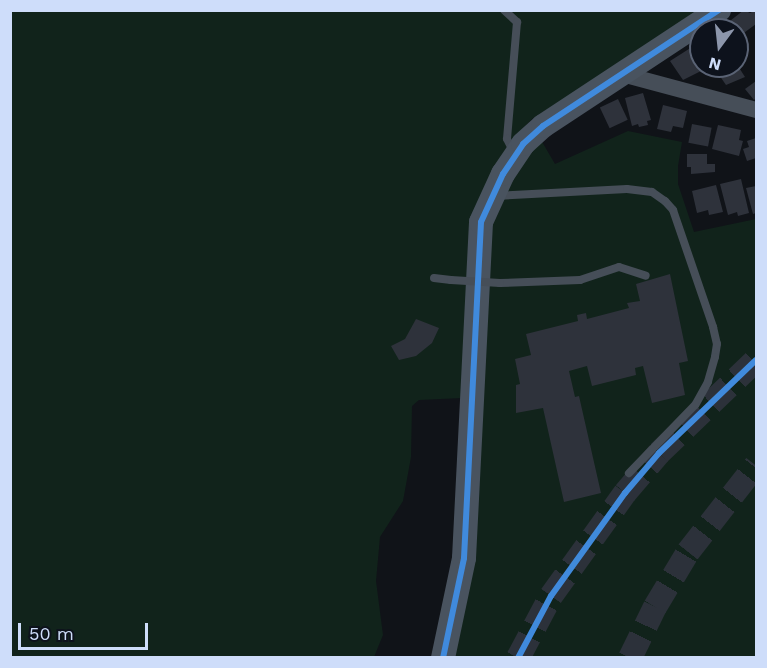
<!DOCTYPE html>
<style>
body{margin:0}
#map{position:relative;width:767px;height:668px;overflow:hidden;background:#101318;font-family:"Work Sans",sans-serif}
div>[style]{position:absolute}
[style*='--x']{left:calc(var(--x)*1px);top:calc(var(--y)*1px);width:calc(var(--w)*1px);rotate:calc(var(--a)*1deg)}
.green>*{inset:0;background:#11231b}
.building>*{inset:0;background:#2e323b;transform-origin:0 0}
.secondary-tunnel>*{height:24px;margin-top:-12px;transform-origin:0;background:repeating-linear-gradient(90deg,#2c313a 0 24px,transparent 0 36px)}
.lane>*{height:8px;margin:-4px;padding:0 4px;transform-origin:4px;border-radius:4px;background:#464e58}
.street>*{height:16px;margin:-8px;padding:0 8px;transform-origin:8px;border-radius:8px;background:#464e58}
.secondary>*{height:24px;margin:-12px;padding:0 12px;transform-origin:12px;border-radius:12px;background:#49535f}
.lane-bridge>*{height:8px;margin:-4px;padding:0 4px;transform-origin:4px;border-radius:4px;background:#464e58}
.cycleway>*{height:6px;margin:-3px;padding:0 3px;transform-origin:3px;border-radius:3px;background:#408adc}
span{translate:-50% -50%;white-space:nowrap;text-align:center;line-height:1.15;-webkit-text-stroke:4.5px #0d121c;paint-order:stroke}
.frame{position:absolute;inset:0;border:12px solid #ceddfa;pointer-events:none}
.north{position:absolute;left:689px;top:18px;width:60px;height:60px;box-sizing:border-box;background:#0d121c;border:2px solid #5a6375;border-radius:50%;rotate:195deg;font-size:16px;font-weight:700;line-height:24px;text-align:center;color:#ceddfa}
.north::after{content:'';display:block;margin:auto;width:21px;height:27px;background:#8c96ab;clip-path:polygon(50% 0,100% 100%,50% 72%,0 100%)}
.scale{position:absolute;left:18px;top:623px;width:130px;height:27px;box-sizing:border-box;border:3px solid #ceddfa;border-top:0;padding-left:8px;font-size:18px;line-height:21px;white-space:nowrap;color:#ceddfa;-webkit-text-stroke:4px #0d121c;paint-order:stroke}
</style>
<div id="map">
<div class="green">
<i style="clip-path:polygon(10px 11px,716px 11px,639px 51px,532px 119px,513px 139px,496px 185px,462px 398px,419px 400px,412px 406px,411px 457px,403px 501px,380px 537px,376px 581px,383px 635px,374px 657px,11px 657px)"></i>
<i style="clip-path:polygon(628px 131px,682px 142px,678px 166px,678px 184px,694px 232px,756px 219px,756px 657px,450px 658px,487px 239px,508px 177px,541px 140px,555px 164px)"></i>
</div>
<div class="building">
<i style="clip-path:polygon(744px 10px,750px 13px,756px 10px,756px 24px,737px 38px,737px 30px,730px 30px,726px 24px)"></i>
<i style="clip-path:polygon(692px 47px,701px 59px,701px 66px,705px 66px,700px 69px,701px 71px,683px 80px,670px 61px)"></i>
<i style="clip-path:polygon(713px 66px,738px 66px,745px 77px,726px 85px)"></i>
<i style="clip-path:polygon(756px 81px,756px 98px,754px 100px,745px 89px)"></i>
<i style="clip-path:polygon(643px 93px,651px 120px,647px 121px,648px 125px,639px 127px,638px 124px,632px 126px,625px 98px)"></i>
<i style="left:618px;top:99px;width:23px;height:20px;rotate:65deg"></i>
<i style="clip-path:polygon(663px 105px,687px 111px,683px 128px,673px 126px,671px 132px,657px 129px)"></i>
<i style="left:692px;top:124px;width:20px;height:19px;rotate:11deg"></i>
<i style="clip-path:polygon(718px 125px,741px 130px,739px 140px,743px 141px,739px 156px,712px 149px)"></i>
<i style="clip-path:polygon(756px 138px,756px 158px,747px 161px,743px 149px,749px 147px,747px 141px)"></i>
<i style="clip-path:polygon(687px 154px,707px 154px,707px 164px,715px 164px,715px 172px,691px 174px,691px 167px,687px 167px)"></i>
<i style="clip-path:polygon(741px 179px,749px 213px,738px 216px,737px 212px,728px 215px,720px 184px)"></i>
<i style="clip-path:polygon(716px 185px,723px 212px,709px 215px,708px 210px,697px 213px,692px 191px)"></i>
<i style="clip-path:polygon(756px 186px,756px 213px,753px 214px,746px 188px)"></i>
<i style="clip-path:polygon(670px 274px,688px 361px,679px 363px,685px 395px,652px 403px,643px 366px,635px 368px,636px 375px,592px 386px,587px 366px,569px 371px,575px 397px,579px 396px,601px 493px,564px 502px,543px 408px,516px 413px,516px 385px,520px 384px,515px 359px,531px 355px,526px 334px,578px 321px,577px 315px,586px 313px,587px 319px,629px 308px,627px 303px,640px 301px,636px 284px)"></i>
<i style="clip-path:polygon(416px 319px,439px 328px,432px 343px,416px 356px,399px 360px,391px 346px,405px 339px)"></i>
</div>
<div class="secondary-tunnel">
<i style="--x:518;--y:658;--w:70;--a:-62"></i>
<i style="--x:551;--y:596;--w:127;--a:-54.3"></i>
<i style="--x:625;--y:493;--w:52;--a:-49.6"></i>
<i style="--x:659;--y:453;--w:134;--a:-43.8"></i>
<i style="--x:630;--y:658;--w:57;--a:-63.9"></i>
<i style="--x:655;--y:607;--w:64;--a:-59"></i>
<i style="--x:688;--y:552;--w:110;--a:-52"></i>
</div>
<div class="lane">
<i style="--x:504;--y:10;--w:18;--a:43"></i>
<i style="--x:517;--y:22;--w:117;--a:94.9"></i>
<i style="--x:507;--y:139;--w:16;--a:63"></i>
<i style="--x:495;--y:196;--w:132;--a:-3"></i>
<i style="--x:627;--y:189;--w:25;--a:7"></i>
<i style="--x:652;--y:192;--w:16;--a:35"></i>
<i style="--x:665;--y:201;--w:12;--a:48"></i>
<i style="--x:673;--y:210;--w:124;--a:71.1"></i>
<i style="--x:713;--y:327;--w:17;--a:77"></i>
<i style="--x:717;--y:344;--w:13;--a:99"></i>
<i style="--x:715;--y:357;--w:26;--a:106"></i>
<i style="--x:708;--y:382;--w:26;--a:119"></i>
<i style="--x:695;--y:405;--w:95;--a:134.1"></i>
<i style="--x:434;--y:278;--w:17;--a:7"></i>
<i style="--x:500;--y:283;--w:80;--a:-2.1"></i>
<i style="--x:580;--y:280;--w:41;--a:-18.4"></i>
<i style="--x:619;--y:267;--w:28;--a:18"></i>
</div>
<div class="street">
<i style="--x:622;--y:74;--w:139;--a:15"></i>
</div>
<div class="secondary">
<i style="--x:443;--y:658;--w:102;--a:-78.1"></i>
<i style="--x:464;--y:558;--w:336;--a:-87.1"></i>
<i style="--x:481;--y:222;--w:53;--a:-65.4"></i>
<i style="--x:503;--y:174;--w:36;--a:-56"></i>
<i style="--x:523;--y:144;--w:27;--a:-42"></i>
<i style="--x:543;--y:126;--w:211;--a:-33.4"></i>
</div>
<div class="lane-bridge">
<i style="--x:451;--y:280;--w:49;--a:3.5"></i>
</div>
<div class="cycleway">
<i style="--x:443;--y:658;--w:102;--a:-78.1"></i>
<i style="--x:464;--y:558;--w:336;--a:-87.1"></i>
<i style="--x:481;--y:222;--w:53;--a:-65.4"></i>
<i style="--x:503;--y:174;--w:36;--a:-56"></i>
<i style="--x:523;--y:144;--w:27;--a:-42"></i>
<i style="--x:543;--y:126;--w:211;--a:-33.4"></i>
<i style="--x:518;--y:658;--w:70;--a:-62"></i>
<i style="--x:551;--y:596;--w:127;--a:-54.3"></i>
<i style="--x:625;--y:493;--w:52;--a:-49.6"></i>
<i style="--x:659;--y:453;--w:134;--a:-43.8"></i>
</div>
<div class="frame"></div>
<div class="north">N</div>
<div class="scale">50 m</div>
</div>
